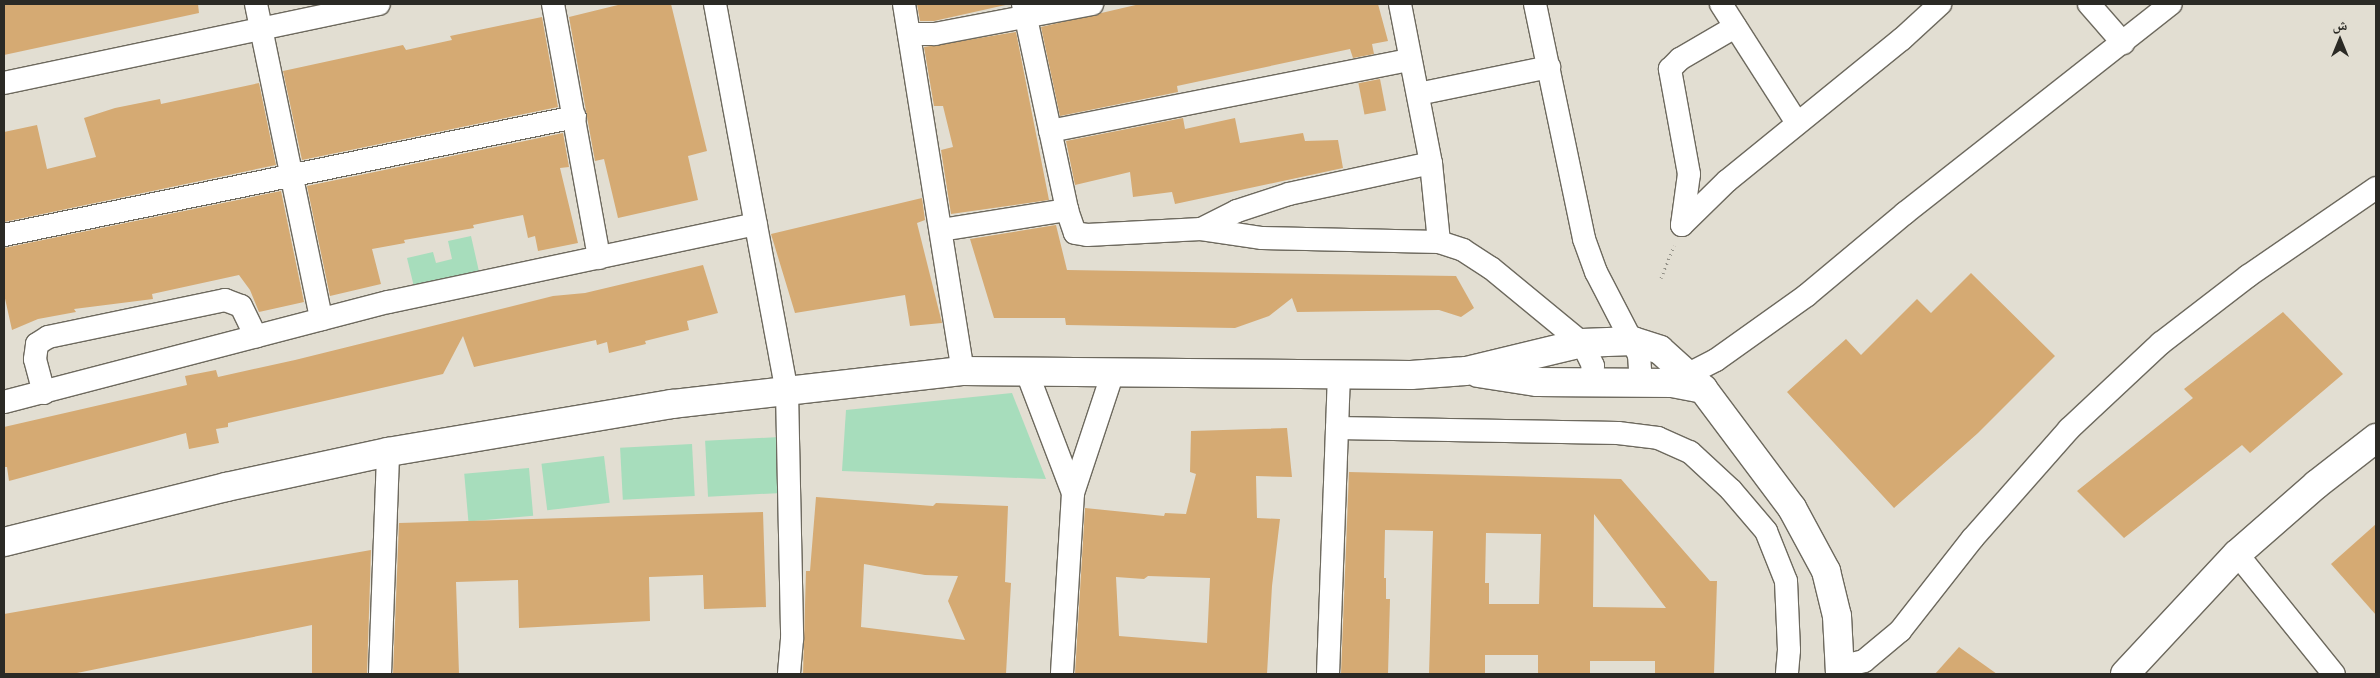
<!DOCTYPE html>
<meta charset="utf-8">
<style>
body{margin:0}
#map{position:relative;width:2380px;height:678px;overflow:hidden;background:#e2ded2;font-family:"Titillium Web","Noto Naskh Arabic",sans-serif}
div>[style]{position:absolute}
[style*='--x']{left:calc(var(--x)*1px);top:calc(var(--y)*1px);width:calc(var(--w)*1px);rotate:calc(var(--a)*1deg)}
.green>*{inset:0;background:#a7ddbc;transform-origin:0 0}
.building>*{inset:0;background:#d5aa73;transform-origin:0 0}
.path>*{height:3px;margin-top:-1.5px;transform-origin:0;background:repeating-linear-gradient(90deg,#939188 0 1px,transparent 0 5px)}
.roads{filter:drop-shadow(1px 0 #6d695e) drop-shadow(-1px 0 #6d695e) drop-shadow(0 1px #6d695e) drop-shadow(0 -1px #6d695e)}
.minor>*{height:22px;margin:-11px;padding:0 11px;transform-origin:11px;border-radius:11px;background:#fff}
.tertiary>*{height:28px;margin:-14px;padding:0 14px;transform-origin:14px;border-radius:14px;background:#fff}
span{translate:-50% -50%;white-space:nowrap;text-align:center;line-height:1.15;-webkit-text-stroke:4px #e2ded2;paint-order:stroke}
.frame{position:absolute;inset:0;border:5px solid #2b2a25;pointer-events:none}
.north{position:absolute;left:2315px;top:15px;width:50px;height:50px;-webkit-text-stroke:4px #e2ded2;paint-order:stroke;rotate:0deg;font-size:14px;font-weight:700;line-height:20px;text-align:center;color:#2b2a25}
.north::after{content:'';display:block;margin:auto;width:18px;height:22px;background:#2b2a25;clip-path:polygon(50% 0,100% 100%,50% 72%,0 100%)}
</style>
<div id="map">
<div class="green">
<i style="clip-path:polygon(471px 236px,480px 276px,415px 291px,407px 258px,433px 252px,436px 263px,452px 259px,448px 241px)"></i>
<i style="clip-path:polygon(1012px 393px,1046px 479px,842px 471px,846px 410px)"></i>
<i style="left:779px;top:437px;width:56px;height:74px;rotate:87deg"></i>
<i style="left:692px;top:444px;width:52px;height:72px;rotate:87deg"></i>
<i style="left:604px;top:456px;width:47px;height:63px;rotate:83deg"></i>
<i style="left:529px;top:468px;width:48px;height:65px;rotate:85deg"></i>
</div>
<div class="building">
<i style="clip-path:polygon(4px 4px,198px 4px,199px 13px,4px 55px)"></i>
<i style="clip-path:polygon(622px 4px,671px 4px,707px 151px,688px 156px,698px 200px,618px 218px,604px 159px,595px 161px,569px 17px)"></i>
<i style="clip-path:polygon(917px 4px,1010px 4px,934px 21px,920px 21px)"></i>
<i style="clip-path:polygon(1140px 4px,1378px 4px,1388px 41px,1372px 44px,1374px 54px,1353px 58px,1350px 49px,1177px 86px,1178px 92px,1060px 116px,1041px 27px)"></i>
<i style="clip-path:polygon(542px 17px,558px 107px,302px 160px,283px 71px,403px 45px,406px 50px,452px 40px,450px 36px)"></i>
<i style="clip-path:polygon(1016px 32px,1049px 200px,951px 214px,941px 150px,953px 147px,943px 106px,934px 106px,924px 47px)"></i>
<i style="left:1380px;top:79px;width:32px;height:22px;rotate:79deg"></i>
<i style="clip-path:polygon(259px 83px,276px 165px,4px 222px,4px 132px,37px 125px,47px 169px,96px 157px,84px 118px,115px 108px,160px 99px,161px 104px)"></i>
<i style="clip-path:polygon(1183px 118px,1185px 129px,1235px 118px,1240px 143px,1303px 133px,1305px 141px,1338px 140px,1343px 168px,1175px 204px,1172px 192px,1133px 197px,1130px 172px,1075px 185px,1066px 141px)"></i>
<i style="clip-path:polygon(563px 133px,569px 167px,560px 168px,578px 243px,538px 251px,535px 236px,528px 238px,523px 215px,473px 225px,474px 228px,404px 240px,405px 243px,372px 249px,381px 284px,330px 296px,307px 186px)"></i>
<i style="clip-path:polygon(281px 191px,304px 302px,259px 312px,250px 290px,239px 275px,152px 294px,153px 299px,74px 309px,76px 312px,38px 319px,12px 330px,4px 294px,4px 248px)"></i>
<i style="clip-path:polygon(922px 198px,925px 220px,917px 223px,942px 323px,910px 326px,905px 295px,795px 313px,771px 234px)"></i>
<i style="clip-path:polygon(1056px 225px,1067px 270px,1456px 276px,1474px 308px,1461px 317px,1439px 310px,1297px 312px,1292px 298px,1269px 316px,1235px 328px,1066px 325px,1065px 318px,994px 318px,970px 239px)"></i>
<i style="clip-path:polygon(703px 265px,718px 313px,687px 321px,689px 330px,645px 341px,646px 344px,609px 353px,607px 342px,597px 345px,596px 340px,474px 367px,463px 336px,443px 374px,228px 423px,228px 427px,216px 429px,219px 443px,189px 449px,186px 433px,9px 481px,7px 467px,4px 467px,4px 427px,187px 385px,185px 376px,216px 370px,218px 377px,295px 360px,553px 296px,585px 293px)"></i>
<i style="clip-path:polygon(1971px 273px,2055px 356px,1978px 433px,1894px 508px,1787px 392px,1846px 339px,1861px 355px,1917px 299px,1931px 313px)"></i>
<i style="clip-path:polygon(2283px 312px,2343px 374px,2250px 453px,2242px 445px,2124px 538px,2077px 491px,2193px 398px,2184px 389px)"></i>
<i style="clip-path:polygon(evenodd,1287px 428px,1292px 477px,1256px 476px,1257px 518px,1280px 519px,1272px 586px,1267px 674px,1075px 674px,1085px 508px,1164px 516px,1165px 513px,1186px 514px,1196px 474px,1190px 472px,1191px 431px,1287px 428px,1148px 576px,1210px 578px,1207px 643px,1119px 636px,1116px 577px,1144px 579px,1148px 576px)"></i>
<i style="clip-path:polygon(evenodd,1349px 472px,1621px 479px,1710px 581px,1717px 581px,1714px 674px,1655px 674px,1655px 661px,1590px 661px,1590px 674px,1538px 674px,1538px 655px,1485px 655px,1485px 674px,1429px 674px,1433px 531px,1385px 530px,1384px 578px,1386px 578px,1386px 599px,1390px 599px,1388px 674px,1341px 674px,1349px 472px,1594px 514px,1666px 608px,1593px 607px,1594px 514px,1349px 472px,1486px 533px,1541px 534px,1539px 604px,1489px 604px,1489px 583px,1485px 583px,1486px 533px)"></i>
<i style="clip-path:polygon(evenodd,816px 497px,933px 506px,936px 503px,1008px 506px,1005px 582px,1011px 583px,1006px 674px,803px 674px,806px 571px,810px 571px,816px 497px,864px 564px,925px 575px,958px 576px,948px 601px,965px 640px,861px 627px,864px 564px)"></i>
<i style="clip-path:polygon(763px 512px,766px 607px,704px 609px,703px 575px,649px 577px,650px 621px,519px 628px,518px 580px,456px 582px,459px 674px,393px 674px,399px 523px)"></i>
<i style="clip-path:polygon(2376px 524px,2376px 615px,2331px 564px)"></i>
<i style="clip-path:polygon(371px 550px,367px 674px,312px 674px,312px 625px,72px 674px,4px 674px,4px 614px)"></i>
<i style="clip-path:polygon(1959px 647px,1997px 674px,1935px 674px)"></i>
</div>
<div class="path">
<i style="--x:1661;--y:278;--w:35;--a:-68"></i>
</div>
<div class="roads">
<div class="minor">
<i style="--x:256;--y:4;--w:322;--a:78.3"></i>
<i style="--x:553;--y:4;--w:258;--a:79.7"></i>
<i style="--x:715;--y:4;--w:394;--a:79.5"></i>
<i style="--x:787;--y:391;--w:248;--a:88.8"></i>
<i style="--x:792;--y:639;--w:35;--a:95"></i>
<i style="--x:904;--y:4;--w:372;--a:80.9"></i>
<i style="--x:1023;--y:4;--w:211;--a:77.9"></i>
<i style="--x:1067;--y:210;--w:24;--a:71"></i>
<i style="--x:1075;--y:233;--w:12;--a:9"></i>
<i style="--x:1087;--y:235;--w:114;--a:-3"></i>
<i style="--x:1201;--y:229;--w:62;--a:8.4"></i>
<i style="--x:1262;--y:238;--w:177;--a:1.3"></i>
<i style="--x:1439;--y:242;--w:25;--a:18"></i>
<i style="--x:1463;--y:250;--w:33;--a:33"></i>
<i style="--x:1491;--y:268;--w:118;--a:39.5"></i>
<i style="--x:1582;--y:343;--w:25;--a:64"></i>
<i style="--x:1593;--y:366;--w:17;--a:100"></i>
<i style="--x:1400;--y:4;--w:162;--a:79"></i>
<i style="--x:1431;--y:163;--w:79;--a:84.2"></i>
<i style="--x:1535;--y:4;--w:240;--a:78.2"></i>
<i style="--x:1584;--y:239;--w:35;--a:70"></i>
<i style="--x:1596;--y:272;--w:93;--a:62.6"></i>
<i style="--x:1639;--y:355;--w:29;--a:86"></i>
<i style="--x:1721;--y:4;--w:141;--a:57.4"></i>
<i style="--x:2089;--y:4;--w:52;--a:48.9"></i>
<i style="--x:909;--y:34;--w:26;--a:0"></i>
<i style="--x:935;--y:34;--w:160;--a:-10.8"></i>
<i style="--x:4;--y:83;--w:383;--a:-11.9"></i>
<i style="--x:1418;--y:94;--w:134;--a:-11.6"></i>
<i style="--x:1050;--y:131;--w:367;--a:-11.2"></i>
<i style="--x:1682;--y:225;--w:63;--a:-44.4"></i>
<i style="--x:1727;--y:181;--w:225;--a:-39.1"></i>
<i style="--x:1902;--y:39;--w:52;--a:-42.6"></i>
<i style="--x:1682;--y:225;--w:51;--a:-82.2"></i>
<i style="--x:1689;--y:174;--w:107;--a:-100.3"></i>
<i style="--x:1670;--y:69;--w:14;--a:-45"></i>
<i style="--x:1680;--y:59;--w:64;--a:-30.2"></i>
<i style="--x:1201;--y:229;--w:40;--a:-26.6"></i>
<i style="--x:1237;--y:211;--w:55;--a:-18.1"></i>
<i style="--x:1289;--y:194;--w:145;--a:-12.3"></i>
<i style="--x:941;--y:230;--w:128;--a:-9"></i>
<i style="--x:4;--y:235;--w:583;--a:-11.68"></i>
<i style="--x:1026;--y:370;--w:132;--a:69.1"></i>
<i style="--x:1073;--y:493;--w:181;--a:93.5"></i>
<i style="--x:1673;--y:382;--w:48;--a:-27.1"></i>
<i style="--x:1716;--y:360;--w:112;--a:-35.5"></i>
<i style="--x:1807;--y:295;--w:128;--a:-39.9"></i>
<i style="--x:1905;--y:213;--w:338;--a:-38.2"></i>
<i style="--x:44;--y:393;--w:35;--a:-105"></i>
<i style="--x:35;--y:359;--w:15;--a:-82"></i>
<i style="--x:37;--y:344;--w:13;--a:-32"></i>
<i style="--x:48;--y:337;--w:181;--a:-11.8"></i>
<i style="--x:225;--y:300;--w:17;--a:21"></i>
<i style="--x:241;--y:306;--w:34;--a:64"></i>
<i style="--x:4;--y:402;--w:398;--a:-14.6"></i>
<i style="--x:389;--y:302;--w:375;--a:-12"></i>
<i style="--x:1337;--y:428;--w:281;--a:1"></i>
<i style="--x:1618;--y:433;--w:40;--a:7.1"></i>
<i style="--x:1658;--y:438;--w:35;--a:24"></i>
<i style="--x:1690;--y:452;--w:56;--a:42.8"></i>
<i style="--x:1731;--y:490;--w:54;--a:49.5"></i>
<i style="--x:1766;--y:531;--w:54;--a:68.2"></i>
<i style="--x:1786;--y:581;--w:69;--a:87.5"></i>
<i style="--x:1789;--y:650;--w:24;--a:95"></i>
<i style="--x:1073;--y:493;--w:127;--a:-71.7"></i>
<i style="--x:2237;--y:554;--w:154;--a:51.1"></i>
<i style="--x:1840;--y:667;--w:25;--a:-14"></i>
<i style="--x:1864;--y:661;--w:47;--a:-39.8"></i>
<i style="--x:1900;--y:631;--w:118;--a:-51.9"></i>
<i style="--x:1973;--y:538;--w:145;--a:-48.6"></i>
<i style="--x:2069;--y:429;--w:126;--a:-43.1"></i>
<i style="--x:2161;--y:343;--w:110;--a:-37.6"></i>
<i style="--x:2248;--y:276;--w:155;--a:-34.5"></i>
<i style="--x:380;--y:674;--w:222;--a:-87.9"></i>
<i style="--x:1328;--y:674;--w:299;--a:-87.9"></i>
</div>
<div class="tertiary">
<i style="--x:1478;--y:373;--w:60;--a:8.7"></i>
<i style="--x:1537;--y:382;--w:135;--a:0.4"></i>
<i style="--x:1672;--y:383;--w:32;--a:11"></i>
<i style="--x:4;--y:542;--w:229;--a:-13.9"></i>
<i style="--x:226;--y:487;--w:166;--a:-12.2"></i>
<i style="--x:388;--y:452;--w:288;--a:-9.6"></i>
<i style="--x:672;--y:404;--w:293;--a:-6.5"></i>
<i style="--x:963;--y:371;--w:448;--a:0.5"></i>
<i style="--x:1411;--y:375;--w:55;--a:-4.2"></i>
<i style="--x:1466;--y:371;--w:119;--a:-13.6"></i>
<i style="--x:1582;--y:343;--w:51;--a:-2.2"></i>
<i style="--x:1633;--y:341;--w:28;--a:18"></i>
<i style="--x:1660;--y:350;--w:58;--a:42.2"></i>
<i style="--x:1703;--y:389;--w:149;--a:53.2"></i>
<i style="--x:1792;--y:508;--w:72;--a:61.6"></i>
<i style="--x:1826;--y:571;--w:46;--a:76.3"></i>
<i style="--x:1837;--y:616;--w:58;--a:87"></i>
<i style="--x:2125;--y:674;--w:164;--a:-47"></i>
<i style="--x:2237;--y:554;--w:106;--a:-41.2"></i>
<i style="--x:2317;--y:484;--w:75;--a:-37.9"></i>
</div>
</div>
<div class="frame"></div>
<div class="north">ش</div>
</div>
